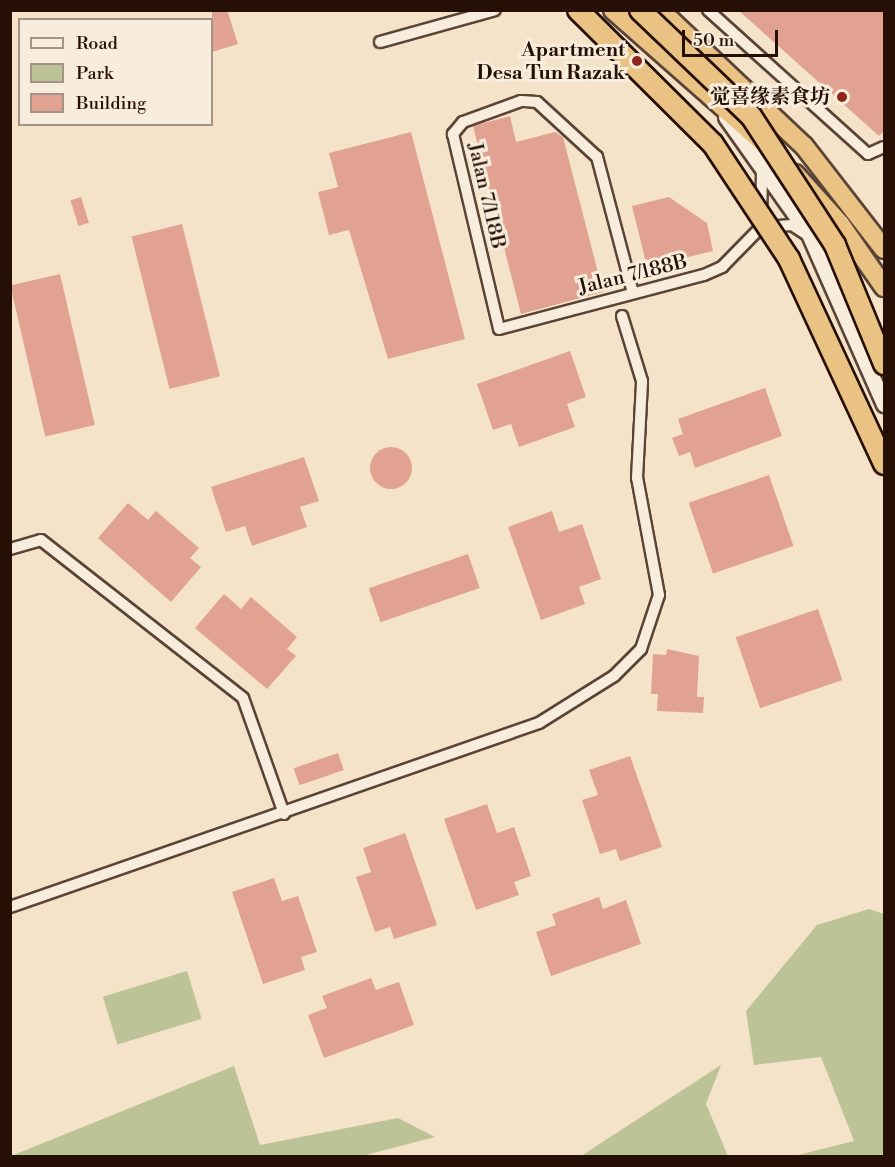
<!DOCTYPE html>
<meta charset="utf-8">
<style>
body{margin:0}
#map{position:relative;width:895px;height:1167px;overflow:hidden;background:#f4e3c9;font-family:"Libre Bodoni","Noto Serif SC",serif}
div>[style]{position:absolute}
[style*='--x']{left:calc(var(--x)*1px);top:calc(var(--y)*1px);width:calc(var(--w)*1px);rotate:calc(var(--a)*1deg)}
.green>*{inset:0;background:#bcc396;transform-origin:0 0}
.building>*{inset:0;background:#e2a291;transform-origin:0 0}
.round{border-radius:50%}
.roads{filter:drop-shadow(2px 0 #5a4436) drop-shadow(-2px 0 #5a4436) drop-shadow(0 2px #5a4436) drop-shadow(0 -2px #5a4436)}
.minor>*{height:10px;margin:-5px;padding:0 5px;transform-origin:5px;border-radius:5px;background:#f8eddc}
.secondary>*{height:15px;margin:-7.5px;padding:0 7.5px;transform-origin:7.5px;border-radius:7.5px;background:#f8eddc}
.trunk>*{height:18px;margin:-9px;padding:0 9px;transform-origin:9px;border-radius:9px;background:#eac284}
.bridges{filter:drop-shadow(2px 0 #260f05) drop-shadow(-2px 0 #260f05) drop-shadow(0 2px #260f05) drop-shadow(0 -2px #260f05)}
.motorway-bridge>*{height:20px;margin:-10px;padding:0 10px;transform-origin:10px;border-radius:10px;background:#eac284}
.dots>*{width:16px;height:16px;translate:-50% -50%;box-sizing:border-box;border:3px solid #f8eddc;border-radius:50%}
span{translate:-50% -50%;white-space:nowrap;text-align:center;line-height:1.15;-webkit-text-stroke:6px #f8eddc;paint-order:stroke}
.poi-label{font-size:20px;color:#260f05;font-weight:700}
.right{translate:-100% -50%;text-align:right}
.street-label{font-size:20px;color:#260f05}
.frame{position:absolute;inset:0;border:12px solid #260f05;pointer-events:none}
.legend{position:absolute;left:18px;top:18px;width:195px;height:108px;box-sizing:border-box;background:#f8eddc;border:2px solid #a49486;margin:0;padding:8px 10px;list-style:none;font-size:18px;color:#260f05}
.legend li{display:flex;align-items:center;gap:12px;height:30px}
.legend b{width:30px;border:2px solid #a49486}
.scale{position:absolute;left:682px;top:30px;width:96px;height:27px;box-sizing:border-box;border:3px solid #260f05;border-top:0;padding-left:8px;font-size:18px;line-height:21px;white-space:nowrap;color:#260f05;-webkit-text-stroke:4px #f8eddc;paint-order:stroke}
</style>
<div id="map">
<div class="green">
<i style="clip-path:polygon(869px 909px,884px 914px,884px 1156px,794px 1156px,854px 1141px,821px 1057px,754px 1065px,746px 1011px,817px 925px)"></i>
<i style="left:187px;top:971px;width:50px;height:88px;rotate:73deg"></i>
<i style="clip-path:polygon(721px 1065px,706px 1104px,728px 1156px,581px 1156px)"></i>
<i style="clip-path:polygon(234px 1066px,260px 1145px,398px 1118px,435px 1137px,362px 1156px,11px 1156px)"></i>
</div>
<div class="building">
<i style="clip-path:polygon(212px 10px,227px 10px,238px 44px,212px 52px)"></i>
<i style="clip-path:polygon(738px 10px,885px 10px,885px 130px,879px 136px)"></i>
<i style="clip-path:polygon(510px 116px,516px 142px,555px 132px,563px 137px,603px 292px,521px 314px,473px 126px)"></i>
<i style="clip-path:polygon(411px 132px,465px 339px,388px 359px,349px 230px,329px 235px,318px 192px,338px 187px,329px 153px)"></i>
<i style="left:81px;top:197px;width:27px;height:11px;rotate:73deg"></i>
<i style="clip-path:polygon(669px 197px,707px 223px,713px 251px,647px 267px,632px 206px)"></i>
<i style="left:182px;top:224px;width:157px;height:52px;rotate:76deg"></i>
<i style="left:60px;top:274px;width:155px;height:51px;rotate:77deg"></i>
<i style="clip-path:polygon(570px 351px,586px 397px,567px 404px,575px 427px,519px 447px,511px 424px,493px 430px,477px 384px)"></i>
<i style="clip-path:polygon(765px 388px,782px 436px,695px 468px,690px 452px,679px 456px,672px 438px,683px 434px,678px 419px)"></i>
<i class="round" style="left:370px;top:447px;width:42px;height:42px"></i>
<i style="clip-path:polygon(304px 457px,319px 501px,300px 507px,307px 527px,252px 546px,245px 526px,226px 532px,211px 487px)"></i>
<i style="left:769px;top:475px;width:75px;height:85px;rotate:71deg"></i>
<i style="clip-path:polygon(128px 503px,148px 520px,156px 511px,199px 548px,190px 558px,201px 567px,171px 602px,98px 538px)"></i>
<i style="clip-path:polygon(552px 511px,559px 532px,582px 524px,601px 579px,579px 587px,585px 604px,541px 620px,508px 527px)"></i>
<i style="left:468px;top:554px;width:36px;height:105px;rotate:71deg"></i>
<i style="clip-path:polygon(224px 594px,241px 609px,251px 597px,297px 637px,287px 649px,296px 656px,267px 689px,195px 628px)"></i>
<i style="left:818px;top:609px;width:75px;height:87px;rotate:71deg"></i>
<i style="clip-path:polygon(667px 649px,699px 656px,697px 697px,704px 697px,703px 713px,657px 711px,658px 694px,651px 694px,653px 654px,666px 655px)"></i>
<i style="left:338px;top:753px;width:18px;height:47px;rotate:71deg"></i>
<i style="clip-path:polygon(630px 756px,662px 847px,620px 861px,616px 849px,600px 854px,582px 800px,598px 795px,589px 770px)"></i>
<i style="clip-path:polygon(487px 804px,497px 833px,514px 827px,531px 876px,514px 882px,519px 895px,476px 910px,444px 819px)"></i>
<i style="clip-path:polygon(405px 833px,437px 925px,394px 939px,390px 927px,375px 932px,356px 877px,371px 872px,363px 848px)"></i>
<i style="clip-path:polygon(274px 878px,282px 901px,298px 896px,317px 952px,301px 957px,305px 970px,263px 984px,232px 892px)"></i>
<i style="clip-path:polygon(599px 897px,603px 909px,626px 900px,641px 944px,551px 976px,536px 932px,556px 925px,552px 914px)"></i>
<i style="clip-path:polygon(371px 978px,376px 990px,399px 982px,414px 1025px,324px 1058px,308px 1015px,327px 1008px,322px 996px)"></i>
</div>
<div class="roads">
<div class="minor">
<i style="--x:708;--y:10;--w:215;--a:42"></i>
<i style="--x:868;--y:154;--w:17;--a:-24"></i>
<i style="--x:380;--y:42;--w:119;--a:-15.5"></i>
<i style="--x:764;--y:227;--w:28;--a:-4"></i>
<i style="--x:792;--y:225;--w:17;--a:33"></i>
<i style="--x:633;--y:293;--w:141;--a:-104.8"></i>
<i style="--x:597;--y:157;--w:81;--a:-137.5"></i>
<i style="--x:537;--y:102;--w:16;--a:-176"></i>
<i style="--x:521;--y:101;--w:62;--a:160.1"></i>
<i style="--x:463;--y:122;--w:16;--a:130"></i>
<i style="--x:453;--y:134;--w:200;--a:76.7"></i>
<i style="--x:499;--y:329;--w:212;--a:-14.8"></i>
<i style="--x:704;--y:275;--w:20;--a:-24"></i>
<i style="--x:722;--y:267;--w:56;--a:-45.7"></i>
<i style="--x:761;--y:227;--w:56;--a:-89"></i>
<i style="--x:10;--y:549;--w:32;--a:-16"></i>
<i style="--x:41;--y:540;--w:256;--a:38"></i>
<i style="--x:243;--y:698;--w:123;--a:70.5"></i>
<i style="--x:10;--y:907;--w:560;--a:-19.18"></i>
<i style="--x:539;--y:723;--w:89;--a:-32.1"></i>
<i style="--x:614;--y:676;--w:38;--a:-45"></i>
<i style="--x:641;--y:649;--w:57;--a:-71.6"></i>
<i style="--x:659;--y:595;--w:119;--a:-100.6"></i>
<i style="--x:637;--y:478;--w:97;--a:-87"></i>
<i style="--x:642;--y:381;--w:68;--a:-107.1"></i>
</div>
<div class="secondary">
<i style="--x:726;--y:117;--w:143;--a:54.6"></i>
<i style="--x:809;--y:234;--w:186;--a:66.2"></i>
</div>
<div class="trunk">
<i style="--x:613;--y:10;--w:203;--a:41.4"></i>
<i style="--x:660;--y:10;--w:198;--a:43.4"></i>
<i style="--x:804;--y:146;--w:130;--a:52.2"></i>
<i style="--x:795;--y:174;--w:67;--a:48"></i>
<i style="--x:840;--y:224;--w:77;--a:55.1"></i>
</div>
</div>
<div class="bridges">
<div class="motorway-bridge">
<i style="--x:578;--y:10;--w:190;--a:44.8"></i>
<i style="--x:713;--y:144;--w:138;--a:56.5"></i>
<i style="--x:789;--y:259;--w:226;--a:65.1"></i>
<i style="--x:640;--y:10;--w:153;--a:43.7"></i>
<i style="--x:751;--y:116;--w:154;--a:56.9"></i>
<i style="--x:835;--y:245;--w:129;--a:67.6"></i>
</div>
</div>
<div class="dots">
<i style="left:637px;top:61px;background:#8f2418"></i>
<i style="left:842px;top:97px;background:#8f2418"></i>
</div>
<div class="poi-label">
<span class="right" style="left:625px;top:62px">Apartment<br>Desa Tun Razak</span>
<span class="right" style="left:830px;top:97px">觉喜缘素食坊</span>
</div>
<div class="street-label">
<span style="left:486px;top:196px;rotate:77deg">Jalan 7/118B</span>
<span style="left:633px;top:275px;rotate:-14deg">Jalan 7/188B</span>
</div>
<div class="frame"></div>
<ul class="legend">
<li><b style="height:8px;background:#f8eddc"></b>Road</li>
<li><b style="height:16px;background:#bcc396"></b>Park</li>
<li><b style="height:16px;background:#e2a291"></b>Building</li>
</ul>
<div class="scale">50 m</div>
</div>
